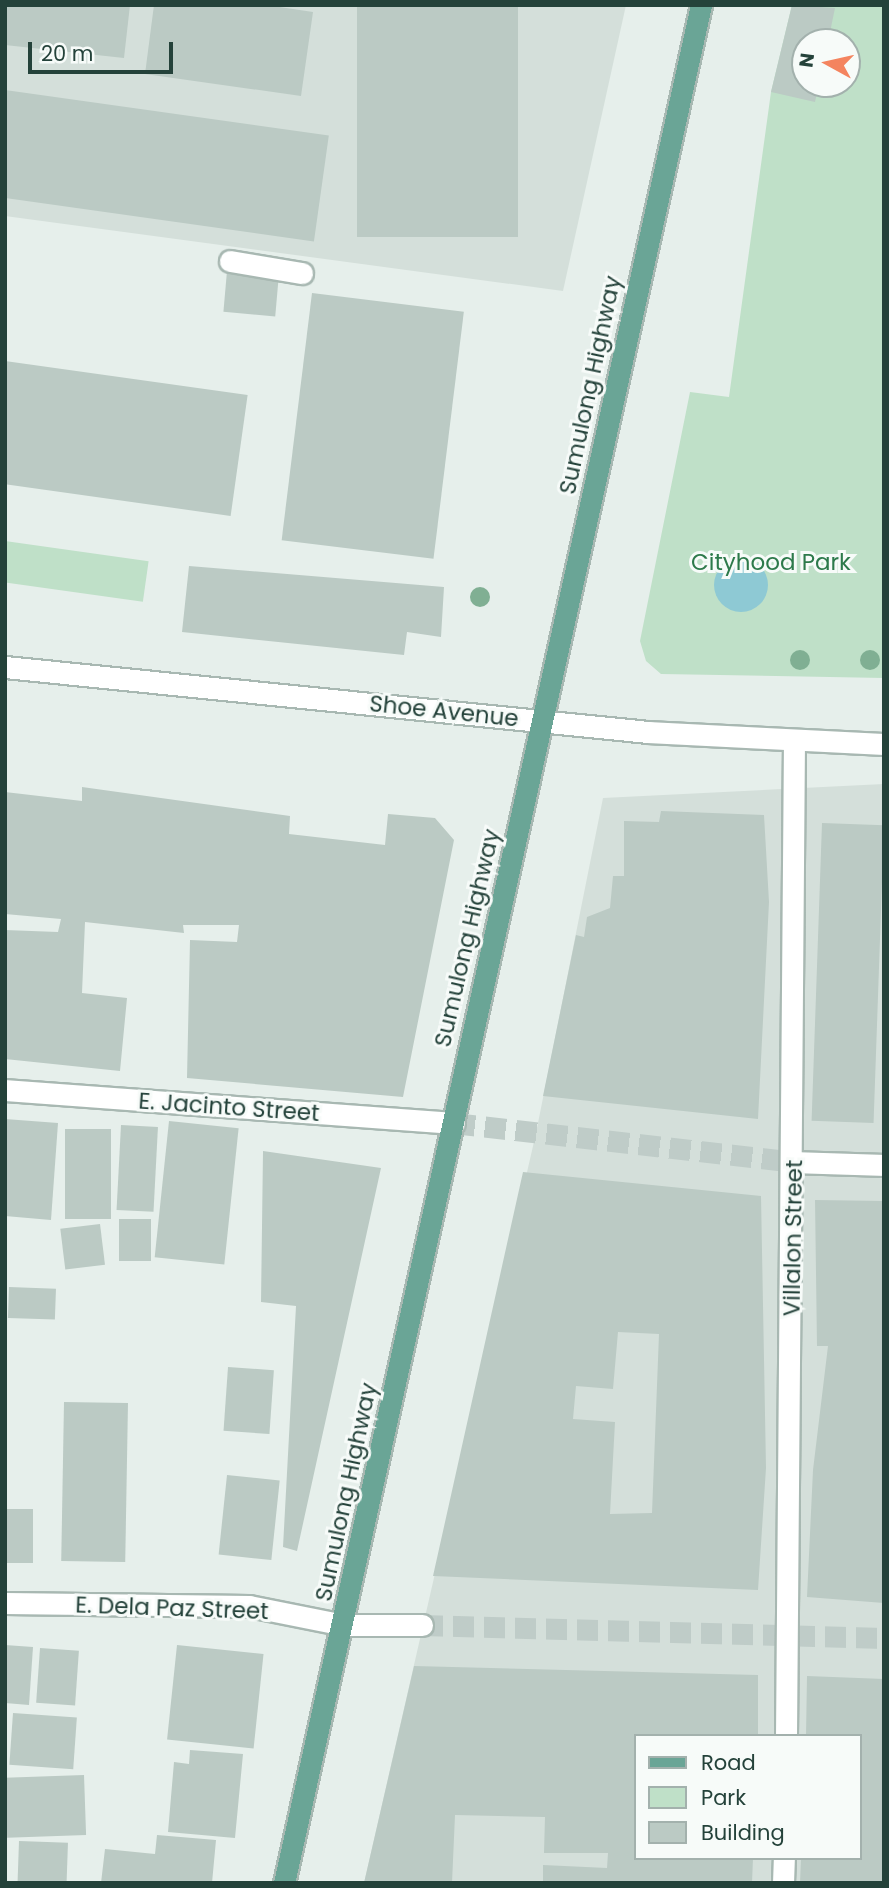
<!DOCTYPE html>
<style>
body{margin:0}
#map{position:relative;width:889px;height:1888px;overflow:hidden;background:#e6efeb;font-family:Poppins,sans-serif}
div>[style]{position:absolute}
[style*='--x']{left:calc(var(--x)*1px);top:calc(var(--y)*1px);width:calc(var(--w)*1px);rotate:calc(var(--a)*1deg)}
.built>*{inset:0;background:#d4dfda}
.green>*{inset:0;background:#bfe0c8;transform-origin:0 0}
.water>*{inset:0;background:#8ec9d4}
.round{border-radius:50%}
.building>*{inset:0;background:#bbcac4;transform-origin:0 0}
.minor-tunnel>*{height:21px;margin-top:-10.5px;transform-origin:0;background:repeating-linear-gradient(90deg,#bfccc8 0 21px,transparent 0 31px)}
.roads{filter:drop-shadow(2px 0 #a8b8b2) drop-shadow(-2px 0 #a8b8b2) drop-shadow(0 2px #a8b8b2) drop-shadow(0 -2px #a8b8b2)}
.minor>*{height:21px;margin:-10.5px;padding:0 10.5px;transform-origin:10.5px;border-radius:10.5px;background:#fff}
.major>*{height:21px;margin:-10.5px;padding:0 10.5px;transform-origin:10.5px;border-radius:10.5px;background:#6aa596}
.trees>*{width:20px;height:20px;margin:-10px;border-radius:50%;background:#80af93}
span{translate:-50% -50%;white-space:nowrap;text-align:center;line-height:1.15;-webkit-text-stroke:6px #f7fbf9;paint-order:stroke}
.street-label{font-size:23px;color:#24423a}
.park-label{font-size:23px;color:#2d7a4b}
.frame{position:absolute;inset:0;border:7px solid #24423a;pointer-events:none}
.legend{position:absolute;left:634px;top:1734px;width:228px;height:126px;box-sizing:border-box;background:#f7fbf9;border:2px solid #a3b1ad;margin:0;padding:9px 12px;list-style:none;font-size:21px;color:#24423a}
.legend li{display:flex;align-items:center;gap:14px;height:35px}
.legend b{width:35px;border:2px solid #a3b1ad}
.north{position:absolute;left:791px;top:28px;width:70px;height:70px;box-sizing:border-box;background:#f7fbf9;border:2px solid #a3b1ad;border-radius:50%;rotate:278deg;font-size:19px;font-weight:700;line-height:28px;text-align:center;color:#24423a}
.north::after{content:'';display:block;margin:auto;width:24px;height:32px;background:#f4845f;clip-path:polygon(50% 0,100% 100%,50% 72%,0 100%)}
.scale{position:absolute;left:28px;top:42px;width:145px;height:32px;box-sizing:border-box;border:4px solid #24423a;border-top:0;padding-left:9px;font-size:21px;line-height:24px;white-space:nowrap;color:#24423a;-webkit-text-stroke:5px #f7fbf9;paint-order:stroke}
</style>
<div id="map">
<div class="built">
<i style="clip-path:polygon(5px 5px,626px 5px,563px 291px,5px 216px)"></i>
<i style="clip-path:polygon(evenodd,884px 784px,884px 1883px,364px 1883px,536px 1133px,603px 798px,884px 784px,635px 1736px,859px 1736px,859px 1858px,635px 1858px,635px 1736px)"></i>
</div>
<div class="green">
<i style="clip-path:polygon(evenodd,792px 5px,884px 5px,884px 678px,661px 674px,646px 661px,640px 641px,690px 392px,729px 397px,771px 92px,792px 5px,805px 42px,847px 42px,847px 84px,805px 84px,805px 42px)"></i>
<i style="left:5px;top:541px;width:145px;height:41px;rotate:8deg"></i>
</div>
<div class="water">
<i class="round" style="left:714px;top:558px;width:54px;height:54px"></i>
</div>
<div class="building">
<i style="clip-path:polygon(5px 5px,130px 5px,124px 58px,5px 45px)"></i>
<i style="clip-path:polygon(154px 5px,266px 5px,313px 12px,301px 96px,145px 74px)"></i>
<i style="left:357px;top:5px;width:161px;height:232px"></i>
<i style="clip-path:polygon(792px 5px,835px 8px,828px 42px,805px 42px,805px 84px,819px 84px,815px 102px,771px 92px)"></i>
<i style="left:5px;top:90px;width:327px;height:107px;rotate:8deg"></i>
<i style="left:227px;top:271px;width:52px;height:41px;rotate:5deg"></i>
<i style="left:312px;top:293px;width:153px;height:249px;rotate:7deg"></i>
<i style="left:5px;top:361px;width:245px;height:122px;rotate:8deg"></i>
<i style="clip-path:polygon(189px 566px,444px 587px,441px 637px,407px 632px,404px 655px,182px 632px)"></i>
<i style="clip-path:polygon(82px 787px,290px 816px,289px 834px,385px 845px,388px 814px,435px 818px,454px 840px,403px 1097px,187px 1078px,190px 940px,237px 942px,239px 925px,183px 925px,184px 933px,85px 922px,82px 993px,127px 998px,120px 1071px,5px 1059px,5px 930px,58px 932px,61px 919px,5px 914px,5px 792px,82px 801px)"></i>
<i style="clip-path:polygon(661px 811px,764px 815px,769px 902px,758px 1119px,543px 1096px,576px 935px,584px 937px,587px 917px,610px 908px,613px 876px,624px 876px,624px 821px,659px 822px)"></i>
<i style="left:822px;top:823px;width:62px;height:298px;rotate:2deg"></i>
<i style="clip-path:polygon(5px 1119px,58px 1123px,51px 1220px,5px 1216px)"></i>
<i style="left:169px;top:1121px;width:70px;height:137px;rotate:6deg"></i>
<i style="left:121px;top:1125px;width:37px;height:85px;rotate:3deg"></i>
<i style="left:65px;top:1129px;width:46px;height:90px"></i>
<i style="clip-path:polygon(263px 1151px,381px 1168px,297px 1551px,283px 1547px,296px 1306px,261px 1302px)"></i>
<i style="clip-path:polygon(evenodd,523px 1172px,761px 1196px,766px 1468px,758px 1590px,433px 1576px,523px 1172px,618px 1332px,659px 1334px,652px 1513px,610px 1514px,615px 1422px,573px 1419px,576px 1386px,613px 1389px,618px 1332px)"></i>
<i style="clip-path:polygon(815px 1200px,884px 1201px,884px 1603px,807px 1597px,813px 1470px,828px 1346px,817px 1346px)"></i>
<i style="left:151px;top:1219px;width:42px;height:32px;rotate:90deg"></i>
<i style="left:100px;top:1224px;width:41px;height:40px;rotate:83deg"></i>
<i style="left:9px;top:1287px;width:47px;height:31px;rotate:2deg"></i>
<i style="left:228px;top:1367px;width:46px;height:64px;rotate:4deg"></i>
<i style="left:64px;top:1402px;width:64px;height:159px;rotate:1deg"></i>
<i style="left:227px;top:1475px;width:53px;height:80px;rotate:6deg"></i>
<i style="left:5px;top:1509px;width:28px;height:54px"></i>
<i style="clip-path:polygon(5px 1645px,33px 1647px,29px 1705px,5px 1703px)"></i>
<i style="left:177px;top:1645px;width:87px;height:95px;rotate:6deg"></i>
<i style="left:40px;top:1648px;width:39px;height:55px;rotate:4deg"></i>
<i style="clip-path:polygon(414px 1666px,758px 1675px,758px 1736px,635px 1736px,635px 1858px,753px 1858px,752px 1883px,543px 1883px,543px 1865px,607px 1868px,608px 1853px,544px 1853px,545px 1817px,455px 1815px,452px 1883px,364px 1883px)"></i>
<i style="clip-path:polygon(807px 1676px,884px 1679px,884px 1883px,800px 1883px,801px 1858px,859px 1858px,859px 1736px,806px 1736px)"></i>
<i style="left:13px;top:1713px;width:64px;height:52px;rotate:4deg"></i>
<i style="clip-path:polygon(190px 1750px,243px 1754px,235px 1838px,168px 1832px,174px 1762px,189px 1764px)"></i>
<i style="left:84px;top:1775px;width:60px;height:79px;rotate:88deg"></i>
<i style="clip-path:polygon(157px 1835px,216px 1840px,212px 1883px,101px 1883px,105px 1849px,155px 1854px)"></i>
<i style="left:19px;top:1841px;width:49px;height:41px;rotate:2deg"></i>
</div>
<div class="minor-tunnel">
<i style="--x:454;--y:1123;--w:342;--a:6.5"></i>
<i style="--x:422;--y:1625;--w:462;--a:1.6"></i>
</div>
<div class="roads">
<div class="minor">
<i style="--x:230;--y:261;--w:73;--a:9.5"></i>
<i style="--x:5;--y:667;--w:646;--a:5.77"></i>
<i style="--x:648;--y:732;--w:236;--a:2.9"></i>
<i style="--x:5;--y:1090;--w:450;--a:4.2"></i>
<i style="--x:794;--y:1162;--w:90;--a:1.9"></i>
<i style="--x:5;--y:1603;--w:244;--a:0.7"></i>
<i style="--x:249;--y:1606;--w:97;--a:11.3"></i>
<i style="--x:344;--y:1625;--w:78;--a:0"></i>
<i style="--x:786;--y:1736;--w:995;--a:-89.54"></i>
<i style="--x:783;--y:1883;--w:25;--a:-88"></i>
</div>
<div class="major">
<i style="--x:284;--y:1883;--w:1924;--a:-77.48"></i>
</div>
</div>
<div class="trees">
<i style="left:480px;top:597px"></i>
<i style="left:800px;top:660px"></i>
<i style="left:870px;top:660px"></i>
</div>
<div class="street-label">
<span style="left:590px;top:385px;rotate:-78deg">Sumulong Highway</span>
<span style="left:444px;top:711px;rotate:6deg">Shoe Avenue</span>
<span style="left:467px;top:938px;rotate:-77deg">Sumulong Highway</span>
<span style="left:229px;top:1107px;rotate:4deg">E. Jacinto Street</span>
<span style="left:793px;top:1238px;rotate:-89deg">Villalon Street</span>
<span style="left:346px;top:1492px;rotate:-78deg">Sumulong Highway</span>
<span style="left:172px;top:1608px;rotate:2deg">E. Dela Paz Street</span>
</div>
<div class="park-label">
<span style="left:771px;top:562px">Cityhood Park</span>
</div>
<div class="frame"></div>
<ul class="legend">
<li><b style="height:9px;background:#6aa596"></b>Road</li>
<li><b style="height:19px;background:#bfe0c8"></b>Park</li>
<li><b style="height:19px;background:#bbcac4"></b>Building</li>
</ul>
<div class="north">N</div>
<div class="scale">20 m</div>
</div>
